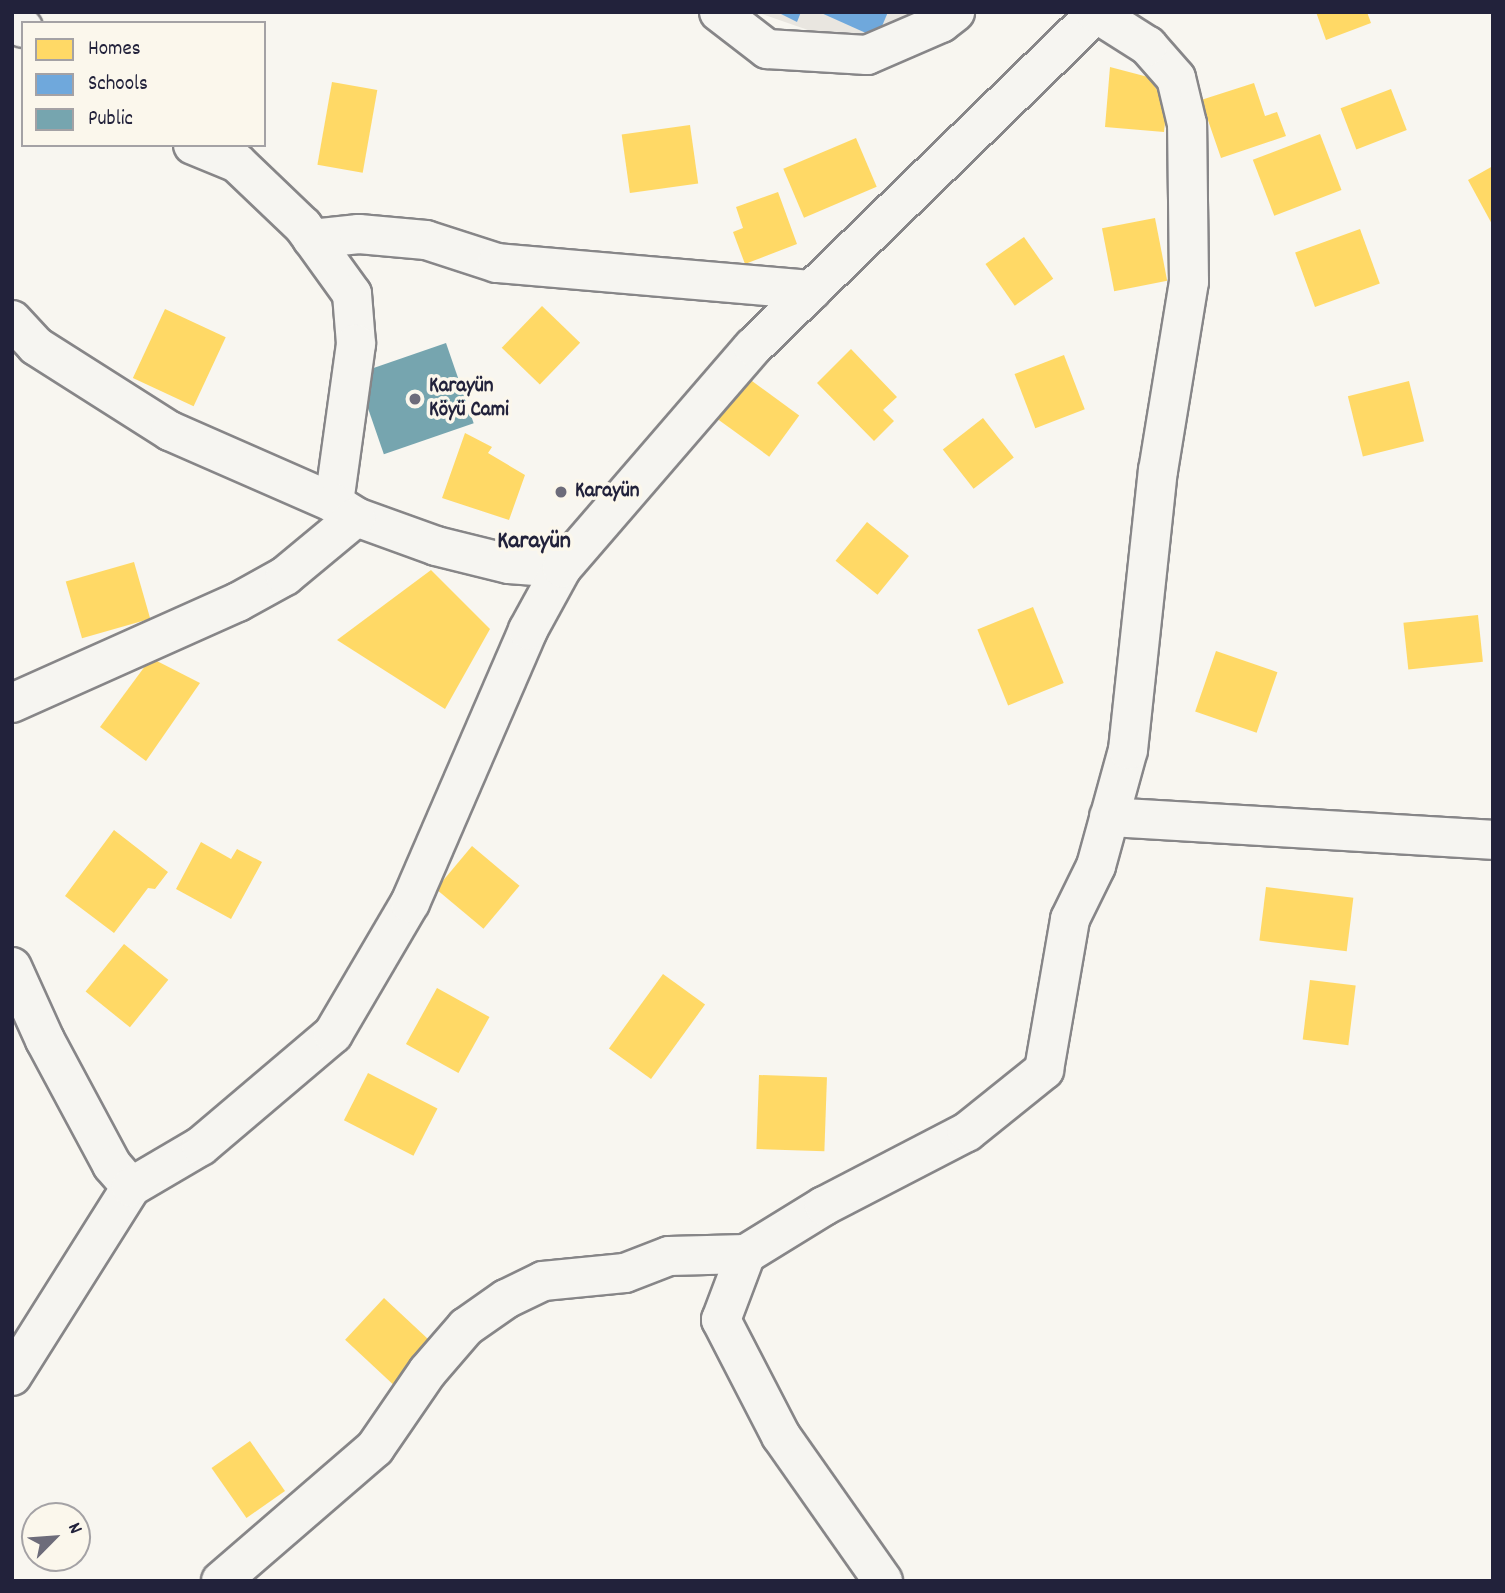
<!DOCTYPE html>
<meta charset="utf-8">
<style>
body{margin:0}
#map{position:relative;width:1505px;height:1593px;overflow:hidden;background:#f8f6f0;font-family:Dekko,sans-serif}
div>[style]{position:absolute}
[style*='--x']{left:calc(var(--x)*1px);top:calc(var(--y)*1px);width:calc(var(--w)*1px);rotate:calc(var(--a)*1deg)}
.built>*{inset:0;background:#e9e6e0}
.homes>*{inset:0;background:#ffd966;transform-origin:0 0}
.schools>*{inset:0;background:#6fa8dc}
.public>*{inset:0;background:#76a5af;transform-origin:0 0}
.roads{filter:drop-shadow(2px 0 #878688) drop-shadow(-2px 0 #878688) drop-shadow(0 2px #878688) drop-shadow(0 -2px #878688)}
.minor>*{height:38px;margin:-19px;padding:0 19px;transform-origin:19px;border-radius:19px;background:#f6f5f1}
.dots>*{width:19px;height:19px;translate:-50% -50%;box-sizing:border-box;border:4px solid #fbf7ec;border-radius:50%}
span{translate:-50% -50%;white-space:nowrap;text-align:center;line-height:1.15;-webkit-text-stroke:7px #fbf7ec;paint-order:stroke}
.poi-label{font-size:21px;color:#22223b;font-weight:700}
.left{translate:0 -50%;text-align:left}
.quarter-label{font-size:24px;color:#22223b;font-weight:700}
.frame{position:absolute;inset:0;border:14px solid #22223b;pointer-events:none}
.legend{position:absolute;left:21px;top:21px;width:245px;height:126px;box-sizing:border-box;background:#fbf7ec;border:2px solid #a4a2a5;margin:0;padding:9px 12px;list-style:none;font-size:21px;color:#22223b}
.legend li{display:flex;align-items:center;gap:14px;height:35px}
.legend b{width:35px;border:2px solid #a4a2a5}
.north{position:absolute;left:21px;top:1502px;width:70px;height:70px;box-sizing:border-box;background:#fbf7ec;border:2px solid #a4a2a5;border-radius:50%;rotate:65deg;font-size:19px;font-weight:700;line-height:28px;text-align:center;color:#22223b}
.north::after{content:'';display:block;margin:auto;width:24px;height:32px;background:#6d6c7a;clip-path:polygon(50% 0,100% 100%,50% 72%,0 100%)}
</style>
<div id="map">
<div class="built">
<i style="clip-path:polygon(756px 12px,917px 12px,907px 23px,851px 45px)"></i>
</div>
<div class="homes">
<i style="clip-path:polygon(1316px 12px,1367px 12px,1371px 23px,1326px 40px)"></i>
<i style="clip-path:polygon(1110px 67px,1148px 77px,1167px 104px,1164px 132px,1105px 127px)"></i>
<i style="left:332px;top:82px;width:46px;height:84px;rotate:10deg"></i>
<i style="clip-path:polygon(1254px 83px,1265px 116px,1277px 112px,1286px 136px,1221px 158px,1201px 100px)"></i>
<i style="left:1391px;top:89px;width:44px;height:54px;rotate:69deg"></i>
<i style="left:690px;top:125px;width:59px;height:69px;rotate:82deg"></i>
<i style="left:1320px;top:134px;width:60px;height:72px;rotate:69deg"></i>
<i style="left:856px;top:138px;width:53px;height:79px;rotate:67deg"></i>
<i style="clip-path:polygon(1493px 166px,1493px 226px,1468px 180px)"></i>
<i style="clip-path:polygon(778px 192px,797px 244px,745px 264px,733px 232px,743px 228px,736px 207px)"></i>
<i style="left:1155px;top:218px;width:64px;height:54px;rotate:79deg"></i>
<i style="left:1360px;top:229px;width:58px;height:69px;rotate:70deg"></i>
<i style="left:1024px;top:237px;width:51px;height:47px;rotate:55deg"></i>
<i style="left:542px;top:306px;width:53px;height:58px;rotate:44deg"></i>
<i style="left:165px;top:309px;width:67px;height:76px;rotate:25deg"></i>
<i style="clip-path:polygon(851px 349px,897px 397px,883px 410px,894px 421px,874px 441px,817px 383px)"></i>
<i style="left:1064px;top:355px;width:58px;height:53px;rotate:69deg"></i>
<i style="left:745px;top:376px;width:67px;height:51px;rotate:36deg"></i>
<i style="left:1409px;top:381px;width:62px;height:63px;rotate:76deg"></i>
<i style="left:983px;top:418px;width:50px;height:51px;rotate:52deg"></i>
<i style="clip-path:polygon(465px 433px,492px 447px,488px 453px,525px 475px,509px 520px,442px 498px)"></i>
<i style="left:867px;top:522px;width:54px;height:50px;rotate:39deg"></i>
<i style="left:134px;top:562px;width:59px;height:71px;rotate:74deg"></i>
<i style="clip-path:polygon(431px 570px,490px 629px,445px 709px,337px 640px)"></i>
<i style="left:1033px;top:607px;width:82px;height:60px;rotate:68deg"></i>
<i style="left:1478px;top:615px;width:47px;height:75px;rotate:84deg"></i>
<i style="left:1216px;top:651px;width:65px;height:64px;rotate:19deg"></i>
<i style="clip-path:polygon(151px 658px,200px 683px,146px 761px,100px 727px)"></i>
<i style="clip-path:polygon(114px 830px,168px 872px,155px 889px,148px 888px,114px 933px,65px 896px)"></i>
<i style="clip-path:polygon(201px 842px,231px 859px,237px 849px,262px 862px,231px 919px,176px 889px)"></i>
<i style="left:472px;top:846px;width:62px;height:56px;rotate:40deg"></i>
<i style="left:1266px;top:887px;width:88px;height:54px;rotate:7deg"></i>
<i style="left:124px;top:944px;width:57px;height:61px;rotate:39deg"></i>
<i style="left:663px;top:974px;width:52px;height:92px;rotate:36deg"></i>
<i style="left:1310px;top:980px;width:46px;height:60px;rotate:7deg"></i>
<i style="left:437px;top:988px;width:60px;height:64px;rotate:29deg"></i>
<i style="left:368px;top:1073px;width:78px;height:53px;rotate:27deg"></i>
<i style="left:759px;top:1075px;width:68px;height:74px;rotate:2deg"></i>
<i style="left:384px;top:1298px;width:66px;height:57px;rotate:43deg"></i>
<i style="left:250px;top:1441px;width:61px;height:47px;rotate:55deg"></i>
</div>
<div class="schools">
<i style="clip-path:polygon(777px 12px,801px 12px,797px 22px)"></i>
<i style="clip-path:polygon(819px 12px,888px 12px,877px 38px)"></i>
</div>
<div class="public">
<i style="left:446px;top:343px;width:85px;height:95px;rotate:71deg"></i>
</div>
<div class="roads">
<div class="minor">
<i style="--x:719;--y:12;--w:61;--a:37.6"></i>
<i style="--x:767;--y:49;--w:100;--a:3.4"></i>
<i style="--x:867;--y:55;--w:81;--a:-23.4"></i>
<i style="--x:941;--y:23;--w:18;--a:-38"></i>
<i style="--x:12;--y:23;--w:12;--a:24"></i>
<i style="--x:193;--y:145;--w:48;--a:22.2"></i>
<i style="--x:237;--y:163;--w:91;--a:43.7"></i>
<i style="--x:303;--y:226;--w:84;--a:54.2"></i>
<i style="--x:352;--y:294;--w:50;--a:85.4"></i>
<i style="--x:356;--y:344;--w:161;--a:97.9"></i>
<i style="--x:312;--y:239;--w:47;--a:-6.1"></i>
<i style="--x:359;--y:234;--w:67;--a:5.1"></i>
<i style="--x:426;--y:240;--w:75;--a:17.9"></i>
<i style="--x:497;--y:263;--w:316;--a:4.9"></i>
<i style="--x:12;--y:320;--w:35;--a:47"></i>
<i style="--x:36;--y:346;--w:159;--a:32.4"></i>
<i style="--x:170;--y:431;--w:179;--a:23.7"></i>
<i style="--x:334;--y:503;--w:26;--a:32"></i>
<i style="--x:356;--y:517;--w:85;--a:19.9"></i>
<i style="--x:436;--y:546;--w:75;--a:13.9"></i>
<i style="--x:509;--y:564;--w:53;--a:4.3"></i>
<i style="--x:12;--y:703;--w:248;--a:-24.1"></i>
<i style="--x:238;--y:602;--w:54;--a:-29"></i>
<i style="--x:285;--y:576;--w:92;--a:-39.7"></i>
<i style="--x:1109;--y:817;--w:385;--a:3.4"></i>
<i style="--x:12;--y:967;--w:80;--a:65.7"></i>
<i style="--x:45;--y:1040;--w:142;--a:61.8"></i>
<i style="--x:112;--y:1165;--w:29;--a:49"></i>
<i style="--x:12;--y:1376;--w:223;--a:-57.8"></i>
<i style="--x:131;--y:1187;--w:81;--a:-30.4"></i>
<i style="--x:201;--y:1146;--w:173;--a:-40.3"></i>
<i style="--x:333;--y:1034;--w:152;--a:-59.6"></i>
<i style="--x:410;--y:903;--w:297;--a:-66.6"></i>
<i style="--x:528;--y:630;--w:71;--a:-61.3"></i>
<i style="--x:562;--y:568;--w:292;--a:-49.2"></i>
<i style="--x:753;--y:347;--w:480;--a:-44.2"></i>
<i style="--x:221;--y:1581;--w:203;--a:-40.8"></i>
<i style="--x:375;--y:1448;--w:93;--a:-55.5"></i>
<i style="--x:428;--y:1371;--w:58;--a:-49.2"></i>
<i style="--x:466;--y:1327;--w:49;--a:-35"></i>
<i style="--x:506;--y:1299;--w:41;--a:-25.9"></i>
<i style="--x:543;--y:1281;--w:82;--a:-5.6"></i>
<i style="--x:625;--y:1273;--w:47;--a:-21.1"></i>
<i style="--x:669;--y:1256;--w:77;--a:-1.5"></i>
<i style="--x:883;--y:1581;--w:177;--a:-125.1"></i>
<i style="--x:781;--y:1436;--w:131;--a:-117.3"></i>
<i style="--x:721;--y:1320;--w:71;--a:-69.3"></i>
<i style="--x:746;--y:1254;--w:92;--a:-31.6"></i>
<i style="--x:824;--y:1206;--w:161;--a:-27.4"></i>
<i style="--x:967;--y:1132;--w:99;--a:-38.8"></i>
<i style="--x:1044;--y:1070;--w:153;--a:-80.2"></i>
<i style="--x:1070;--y:919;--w:59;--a:-63.9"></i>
<i style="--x:1096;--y:866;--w:120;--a:-74.6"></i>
<i style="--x:1128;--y:750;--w:281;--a:-83.9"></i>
<i style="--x:1158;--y:471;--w:192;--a:-80.7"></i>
<i style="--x:1189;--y:282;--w:158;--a:-90.7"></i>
<i style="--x:1187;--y:124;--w:47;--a:-103.4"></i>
<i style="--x:1176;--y:78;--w:43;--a:-131.2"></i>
<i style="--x:1148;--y:46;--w:62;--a:-147.6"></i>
</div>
</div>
<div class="dots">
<i style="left:415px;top:399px;background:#6d6c7a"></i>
<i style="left:561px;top:492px;background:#6d6c7a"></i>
</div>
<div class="poi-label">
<span class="left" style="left:429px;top:399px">Karayün<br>Köyü Cami</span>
<span class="left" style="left:575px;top:492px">Karayün</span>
</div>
<div class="quarter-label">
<span style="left:534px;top:543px">Karayün</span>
</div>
<div class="frame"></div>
<ul class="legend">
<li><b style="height:19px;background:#ffd966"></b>Homes</li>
<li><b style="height:19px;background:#6fa8dc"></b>Schools</li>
<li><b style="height:19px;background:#76a5af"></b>Public</li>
</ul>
<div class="north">N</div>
</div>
